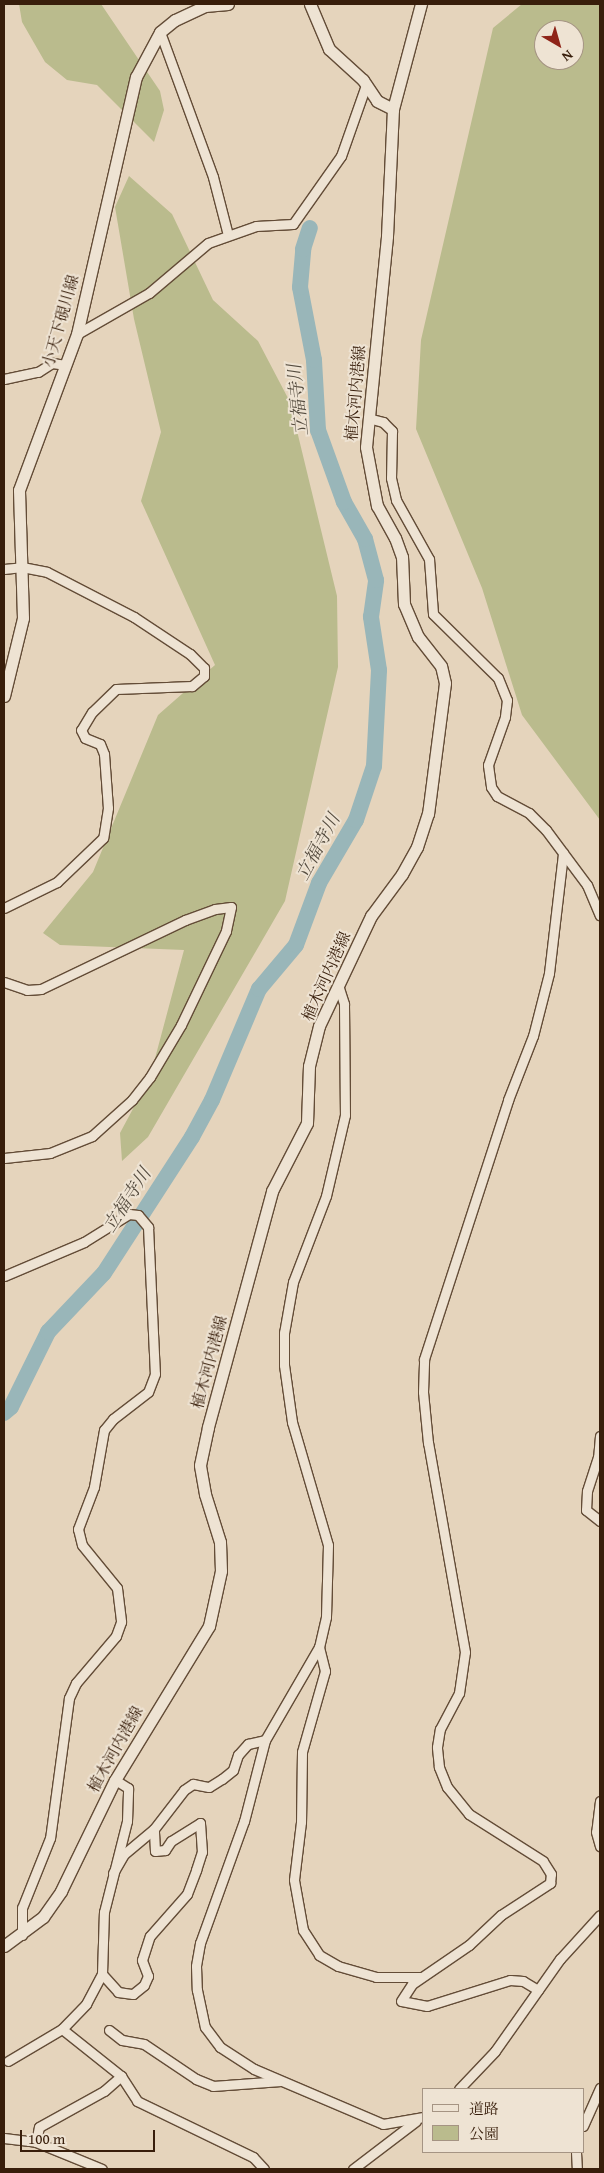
<!DOCTYPE html>
<meta charset="utf-8">
<style>
body{margin:0}
#map{position:relative;width:604px;height:2173px;overflow:hidden;background:#e5d4bc;font-family:"Gentium Book Plus","Noto Serif JP",serif}
div>[style]{position:absolute}
[style*='--x']{left:calc(var(--x)*1px);top:calc(var(--y)*1px);width:calc(var(--w)*1px);rotate:calc(var(--a)*1deg)}
.green>*{inset:0;background:#babb8d}
.river>*{height:16px;margin:-8px;padding:0 8px;transform-origin:8px;border-radius:8px;background:#99b6b9}
.roads{filter:drop-shadow(1px 0 #634c37) drop-shadow(-1px 0 #634c37) drop-shadow(0 1px #634c37) drop-shadow(0 -1px #634c37)}
.street>*{height:9px;margin:-4.5px;padding:0 4.5px;transform-origin:4.5px;border-radius:4.5px;background:#eee3d3}
.secondary>*{height:11px;margin:-5.5px;padding:0 5.5px;transform-origin:5.5px;border-radius:5.5px;background:#eee3d3}
span{translate:-50% -50%;white-space:nowrap;text-align:center;line-height:1.15;-webkit-text-stroke:4px #eee3d3;paint-order:stroke}
.street-label{font-size:16px;color:#381e0b}
.water-label{font-size:18px;color:#554c3f;font-style:italic}
.frame{position:absolute;inset:0;border:5px solid #381e0b;pointer-events:none}
.legend{position:absolute;left:422px;top:2088px;width:162px;height:65px;box-sizing:border-box;background:#eee3d3;border:1px solid #a59483;margin:0;padding:6px 9px;list-style:none;font-size:15px;color:#381e0b}
.legend li{display:flex;align-items:center;gap:10px;height:25px}
.legend b{width:25px;border:1px solid #a59483}
.north{position:absolute;left:534px;top:20px;width:50px;height:50px;box-sizing:border-box;background:#eee3d3;border:1px solid #a59483;border-radius:50%;rotate:142deg;font-size:14px;font-weight:700;line-height:20px;text-align:center;color:#381e0b}
.north::after{content:'';display:block;margin:auto;width:18px;height:22px;background:#8f2418;clip-path:polygon(50% 0,100% 100%,50% 72%,0 100%)}
.scale{position:absolute;left:20px;top:2130px;width:135px;height:22px;box-sizing:border-box;border:2px solid #381e0b;border-top:0;padding-left:6px;font-size:15px;line-height:18px;white-space:nowrap;color:#381e0b;-webkit-text-stroke:4px #eee3d3;paint-order:stroke}
</style>
<div id="map">
<div class="green">
<i style="clip-path:polygon(19px 4px,101px 4px,160px 91px,164px 110px,154px 142px,97px 85px,67px 80px,45px 62px,22px 22px)"></i>
<i style="clip-path:polygon(evenodd,522px 4px,600px 4px,600px 820px,522px 715px,482px 588px,416px 429px,421px 340px,493px 28px,522px 4px,544px 30px,574px 30px,574px 60px,544px 60px,544px 30px)"></i>
<i style="clip-path:polygon(129px 176px,172px 214px,213px 300px,258px 341px,290px 402px,337px 596px,338px 667px,285px 901px,148px 1137px,122px 1161px,120px 1133px,150px 1077px,184px 950px,60px 945px,43px 933px,93px 872px,158px 715px,215px 665px,141px 501px,161px 432px,134px 319px,115px 207px)"></i>
</div>
<div class="river">
<i style="--x:4;--y:1413;--w:9;--a:-41"></i>
<i style="--x:11;--y:1407;--w:84;--a:-63.7"></i>
<i style="--x:48;--y:1332;--w:81;--a:-46.5"></i>
<i style="--x:104;--y:1273;--w:162;--a:-57.1"></i>
<i style="--x:192;--y:1137;--w:42;--a:-61.6"></i>
<i style="--x:212;--y:1100;--w:121;--a:-67.1"></i>
<i style="--x:259;--y:989;--w:57;--a:-49.9"></i>
<i style="--x:296;--y:945;--w:66;--a:-69.6"></i>
<i style="--x:319;--y:883;--w:73;--a:-59.6"></i>
<i style="--x:356;--y:820;--w:57;--a:-71.6"></i>
<i style="--x:374;--y:766;--w:96;--a:-87"></i>
<i style="--x:379;--y:670;--w:54;--a:-98.6"></i>
<i style="--x:371;--y:617;--w:37;--a:-82"></i>
<i style="--x:376;--y:580;--w:42;--a:-105"></i>
<i style="--x:365;--y:539;--w:43;--a:-119.6"></i>
<i style="--x:344;--y:502;--w:77;--a:-109.9"></i>
<i style="--x:318;--y:430;--w:70;--a:-93.3"></i>
<i style="--x:314;--y:360;--w:74;--a:-100.9"></i>
<i style="--x:300;--y:287;--w:38;--a:-85"></i>
<i style="--x:303;--y:249;--w:22;--a:-72"></i>
</div>
<div class="roads">
<div class="street">
<i style="--x:160;--y:32;--w:154;--a:69.9"></i>
<i style="--x:213;--y:177;--w:60;--a:75.5"></i>
<i style="--x:77;--y:334;--w:83;--a:-29.7"></i>
<i style="--x:149;--y:293;--w:77;--a:-40.3"></i>
<i style="--x:208;--y:243;--w:51;--a:-19.5"></i>
<i style="--x:256;--y:226;--w:37;--a:-3"></i>
<i style="--x:293;--y:224;--w:83;--a:-54.8"></i>
<i style="--x:341;--y:156;--w:75;--a:-70.6"></i>
<i style="--x:4;--y:379;--w:35;--a:-12"></i>
<i style="--x:38;--y:372;--w:17;--a:-33"></i>
<i style="--x:52;--y:363;--w:14;--a:8"></i>
<i style="--x:368;--y:418;--w:16;--a:15"></i>
<i style="--x:383;--y:422;--w:13;--a:45"></i>
<i style="--x:392;--y:431;--w:47;--a:91.2"></i>
<i style="--x:391;--y:478;--w:23;--a:77"></i>
<i style="--x:396;--y:500;--w:68;--a:60.8"></i>
<i style="--x:429;--y:559;--w:55;--a:85.8"></i>
<i style="--x:433;--y:614;--w:91;--a:44.6"></i>
<i style="--x:498;--y:678;--w:24;--a:68"></i>
<i style="--x:507;--y:700;--w:17;--a:97"></i>
<i style="--x:505;--y:717;--w:51;--a:109.5"></i>
<i style="--x:488;--y:765;--w:22;--a:82"></i>
<i style="--x:491;--y:787;--w:11;--a:56"></i>
<i style="--x:497;--y:796;--w:36;--a:28"></i>
<i style="--x:529;--y:813;--w:24;--a:45"></i>
<i style="--x:546;--y:830;--w:69;--a:53.3"></i>
<i style="--x:587;--y:885;--w:33;--a:67"></i>
<i style="--x:4;--y:569;--w:18;--a:-6"></i>
<i style="--x:22;--y:567;--w:25;--a:11"></i>
<i style="--x:47;--y:572;--w:98;--a:27.3"></i>
<i style="--x:134;--y:617;--w:67;--a:33.5"></i>
<i style="--x:190;--y:654;--w:20;--a:45"></i>
<i style="--x:204;--y:668;--w:8;--a:90"></i>
<i style="--x:204;--y:676;--w:16;--a:140"></i>
<i style="--x:192;--y:686;--w:76;--a:177.7"></i>
<i style="--x:116;--y:689;--w:33;--a:136"></i>
<i style="--x:92;--y:712;--w:21;--a:121"></i>
<i style="--x:81;--y:730;--w:9;--a:63"></i>
<i style="--x:85;--y:738;--w:16;--a:22"></i>
<i style="--x:100;--y:744;--w:11;--a:68"></i>
<i style="--x:104;--y:754;--w:54;--a:85.8"></i>
<i style="--x:108;--y:808;--w:30;--a:99"></i>
<i style="--x:103;--y:838;--w:64;--a:136.3"></i>
<i style="--x:57;--y:882;--w:59;--a:153.9"></i>
<i style="--x:4;--y:982;--w:24;--a:19"></i>
<i style="--x:27;--y:990;--w:14;--a:-4"></i>
<i style="--x:41;--y:989;--w:160;--a:-25.6"></i>
<i style="--x:185;--y:920;--w:32;--a:-20"></i>
<i style="--x:215;--y:909;--w:16;--a:-7"></i>
<i style="--x:231;--y:907;--w:25;--a:102"></i>
<i style="--x:226;--y:931;--w:104;--a:115.6"></i>
<i style="--x:181;--y:1025;--w:61;--a:120.8"></i>
<i style="--x:150;--y:1077;--w:29;--a:128"></i>
<i style="--x:132;--y:1100;--w:54;--a:138"></i>
<i style="--x:92;--y:1136;--w:45;--a:158"></i>
<i style="--x:50;--y:1153;--w:46;--a:173.8"></i>
<i style="--x:338;--y:985;--w:20;--a:72"></i>
<i style="--x:344;--y:1004;--w:111;--a:89.5"></i>
<i style="--x:345;--y:1115;--w:83;--a:103.2"></i>
<i style="--x:326;--y:1196;--w:92;--a:111"></i>
<i style="--x:293;--y:1282;--w:52;--a:100"></i>
<i style="--x:284;--y:1333;--w:32;--a:90"></i>
<i style="--x:284;--y:1365;--w:58;--a:82"></i>
<i style="--x:292;--y:1422;--w:128;--a:73.7"></i>
<i style="--x:328;--y:1545;--w:72;--a:91.6"></i>
<i style="--x:326;--y:1617;--w:31;--a:103"></i>
<i style="--x:319;--y:1647;--w:108;--a:120.1"></i>
<i style="--x:265;--y:1740;--w:84;--a:104.5"></i>
<i style="--x:244;--y:1821;--w:130;--a:109.8"></i>
<i style="--x:200;--y:1943;--w:23;--a:100"></i>
<i style="--x:196;--y:1966;--w:24;--a:88"></i>
<i style="--x:197;--y:1990;--w:38;--a:78"></i>
<i style="--x:205;--y:2027;--w:25;--a:53"></i>
<i style="--x:220;--y:2047;--w:40;--a:32.9"></i>
<i style="--x:254;--y:2069;--w:140;--a:23.1"></i>
<i style="--x:383;--y:2124;--w:41;--a:-9.9"></i>
<i style="--x:4;--y:1276;--w:87;--a:-23"></i>
<i style="--x:84;--y:1242;--w:53;--a:-31.9"></i>
<i style="--x:129;--y:1214;--w:9;--a:6"></i>
<i style="--x:138;--y:1215;--w:16;--a:50"></i>
<i style="--x:148;--y:1227;--w:147;--a:87.3"></i>
<i style="--x:155;--y:1374;--w:19;--a:111"></i>
<i style="--x:148;--y:1392;--w:44;--a:142.4"></i>
<i style="--x:113;--y:1419;--w:14;--a:129"></i>
<i style="--x:104;--y:1430;--w:58;--a:100"></i>
<i style="--x:94;--y:1487;--w:45;--a:110.9"></i>
<i style="--x:78;--y:1529;--w:16;--a:76"></i>
<i style="--x:82;--y:1545;--w:55;--a:50.9"></i>
<i style="--x:117;--y:1588;--w:34;--a:83"></i>
<i style="--x:121;--y:1622;--w:15;--a:110"></i>
<i style="--x:116;--y:1636;--w:62;--a:130.4"></i>
<i style="--x:76;--y:1683;--w:17;--a:115"></i>
<i style="--x:69;--y:1698;--w:141;--a:97.7"></i>
<i style="--x:50;--y:1838;--w:75;--a:111.8"></i>
<i style="--x:22;--y:1908;--w:27;--a:90"></i>
<i style="--x:600;--y:1436;--w:21;--a:95"></i>
<i style="--x:598;--y:1457;--w:36;--a:108"></i>
<i style="--x:587;--y:1491;--w:19;--a:93"></i>
<i style="--x:586;--y:1510;--w:18;--a:38"></i>
<i style="--x:319;--y:1647;--w:25;--a:76"></i>
<i style="--x:325;--y:1671;--w:84;--a:105.9"></i>
<i style="--x:302;--y:1752;--w:70;--a:90.8"></i>
<i style="--x:301;--y:1822;--w:58;--a:96.9"></i>
<i style="--x:294;--y:1880;--w:51;--a:79.8"></i>
<i style="--x:303;--y:1930;--w:30;--a:57"></i>
<i style="--x:319;--y:1955;--w:22;--a:30"></i>
<i style="--x:338;--y:1966;--w:40;--a:16"></i>
<i style="--x:376;--y:1977;--w:44;--a:0"></i>
<i style="--x:600;--y:1801;--w:31;--a:97"></i>
<i style="--x:596;--y:1832;--w:15;--a:74"></i>
<i style="--x:154;--y:1829;--w:49;--a:-52.4"></i>
<i style="--x:184;--y:1790;--w:11;--a:-34"></i>
<i style="--x:193;--y:1784;--w:16;--a:11"></i>
<i style="--x:209;--y:1787;--w:15;--a:-32"></i>
<i style="--x:222;--y:1779;--w:14;--a:-39"></i>
<i style="--x:233;--y:1770;--w:16;--a:-72"></i>
<i style="--x:238;--y:1755;--w:15;--a:-48"></i>
<i style="--x:248;--y:1744;--w:17;--a:-13"></i>
<i style="--x:102;--y:1974;--w:24;--a:48"></i>
<i style="--x:118;--y:1992;--w:15;--a:8"></i>
<i style="--x:133;--y:1994;--w:14;--a:-39"></i>
<i style="--x:144;--y:1985;--w:10;--a:-66"></i>
<i style="--x:148;--y:1976;--w:17;--a:-111"></i>
<i style="--x:142;--y:1960;--w:25;--a:-72"></i>
<i style="--x:150;--y:1936;--w:56;--a:-48.6"></i>
<i style="--x:187;--y:1894;--w:26;--a:-69"></i>
<i style="--x:196;--y:1870;--w:19;--a:-72"></i>
<i style="--x:202;--y:1852;--w:29;--a:-94"></i>
<i style="--x:200;--y:1823;--w:34;--a:148"></i>
<i style="--x:171;--y:1841;--w:11;--a:124"></i>
<i style="--x:165;--y:1850;--w:10;--a:174"></i>
<i style="--x:155;--y:1851;--w:22;--a:-93"></i>
<i style="--x:154;--y:1829;--w:39;--a:140"></i>
<i style="--x:124;--y:1854;--w:22;--a:120"></i>
<i style="--x:538;--y:1990;--w:17;--a:-149"></i>
<i style="--x:523;--y:1981;--w:13;--a:-176"></i>
<i style="--x:510;--y:1980;--w:87;--a:162.6"></i>
<i style="--x:427;--y:2006;--w:26;--a:-169"></i>
<i style="--x:401;--y:2001;--w:20;--a:-57"></i>
<i style="--x:412;--y:1984;--w:69;--a:-34.4"></i>
<i style="--x:469;--y:1945;--w:44;--a:-43.2"></i>
<i style="--x:501;--y:1915;--w:59;--a:-33.1"></i>
<i style="--x:550;--y:1883;--w:9;--a:-84"></i>
<i style="--x:551;--y:1874;--w:15;--a:-122"></i>
<i style="--x:543;--y:1861;--w:88;--a:-147.6"></i>
<i style="--x:469;--y:1814;--w:35;--a:-129"></i>
<i style="--x:447;--y:1787;--w:22;--a:-112"></i>
<i style="--x:439;--y:1767;--w:20;--a:-96"></i>
<i style="--x:437;--y:1747;--w:18;--a:-81"></i>
<i style="--x:440;--y:1729;--w:41;--a:-62.2"></i>
<i style="--x:459;--y:1693;--w:41;--a:-81.7"></i>
<i style="--x:465;--y:1652;--w:212;--a:-100"></i>
<i style="--x:428;--y:1443;--w:51;--a:-95.6"></i>
<i style="--x:423;--y:1392;--w:33;--a:-88"></i>
<i style="--x:424;--y:1359;--w:272;--a:-72"></i>
<i style="--x:508;--y:1100;--w:69;--a:-68.7"></i>
<i style="--x:533;--y:1036;--w:65;--a:-75.7"></i>
<i style="--x:549;--y:973;--w:121;--a:-83.3"></i>
<i style="--x:62;--y:2029;--w:75;--a:38.5"></i>
<i style="--x:121;--y:2076;--w:30;--a:57"></i>
<i style="--x:137;--y:2101;--w:129;--a:25.8"></i>
<i style="--x:253;--y:2157;--w:16;--a:47"></i>
<i style="--x:109;--y:2030;--w:16;--a:38"></i>
<i style="--x:122;--y:2040;--w:22;--a:10"></i>
<i style="--x:144;--y:2044;--w:63;--a:33.9"></i>
<i style="--x:196;--y:2079;--w:18;--a:22"></i>
<i style="--x:213;--y:2086;--w:68;--a:-4.2"></i>
<i style="--x:8;--y:2061;--w:63;--a:-30.7"></i>
<i style="--x:62;--y:2029;--w:35;--a:-46"></i>
<i style="--x:86;--y:2004;--w:34;--a:-62"></i>
<i style="--x:102;--y:1974;--w:62;--a:-88.2"></i>
<i style="--x:104;--y:1912;--w:94;--a:-75.8"></i>
<i style="--x:127;--y:1821;--w:33;--a:-88"></i>
<i style="--x:128;--y:1788;--w:15;--a:-148"></i>
<i style="--x:459;--y:2089;--w:52;--a:-46.5"></i>
<i style="--x:495;--y:2051;--w:113;--a:-54.8"></i>
<i style="--x:560;--y:1959;--w:59;--a:-47.7"></i>
<i style="--x:583;--y:2126;--w:42;--a:-65.9"></i>
<i style="--x:4;--y:2138;--w:32;--a:7"></i>
<i style="--x:36;--y:2142;--w:71;--a:22.2"></i>
<i style="--x:36;--y:2142;--w:15;--a:-79"></i>
<i style="--x:39;--y:2127;--w:74;--a:-29"></i>
<i style="--x:104;--y:2091;--w:23;--a:-41"></i>
<i style="--x:576;--y:2152;--w:17;--a:87"></i>
<i style="--x:353;--y:2169;--w:79;--a:-37.3"></i>
</div>
<div class="secondary">
<i style="--x:310;--y:4;--w:49;--a:67.1"></i>
<i style="--x:329;--y:49;--w:46;--a:42.4"></i>
<i style="--x:363;--y:80;--w:25;--a:56"></i>
<i style="--x:377;--y:101;--w:18;--a:27"></i>
<i style="--x:4;--y:696;--w:80;--a:-76.3"></i>
<i style="--x:23;--y:618;--w:128;--a:-91.8"></i>
<i style="--x:19;--y:490;--w:166;--a:-69.6"></i>
<i style="--x:77;--y:334;--w:264;--a:-77.1"></i>
<i style="--x:136;--y:77;--w:51;--a:-61.9"></i>
<i style="--x:160;--y:32;--w:19;--a:-39"></i>
<i style="--x:175;--y:20;--w:33;--a:-25"></i>
<i style="--x:205;--y:6;--w:23;--a:-5"></i>
<i style="--x:4;--y:1946;--w:49;--a:-36.6"></i>
<i style="--x:43;--y:1917;--w:32;--a:-55"></i>
<i style="--x:61;--y:1891;--w:123;--a:-64.1"></i>
<i style="--x:115;--y:1780;--w:180;--a:-58.6"></i>
<i style="--x:209;--y:1626;--w:56;--a:-77.7"></i>
<i style="--x:221;--y:1571;--w:29;--a:-92"></i>
<i style="--x:220;--y:1542;--w:50;--a:-107.4"></i>
<i style="--x:205;--y:1494;--w:29;--a:-100"></i>
<i style="--x:200;--y:1465;--w:39;--a:-78"></i>
<i style="--x:208;--y:1427;--w:245;--a:-74.8"></i>
<i style="--x:272;--y:1191;--w:76;--a:-62.8"></i>
<i style="--x:307;--y:1123;--w:57;--a:-88"></i>
<i style="--x:309;--y:1066;--w:41;--a:-76"></i>
<i style="--x:319;--y:1026;--w:122;--a:-64.7"></i>
<i style="--x:371;--y:916;--w:52;--a:-53.6"></i>
<i style="--x:402;--y:874;--w:31;--a:-61"></i>
<i style="--x:417;--y:847;--w:35;--a:-72"></i>
<i style="--x:428;--y:814;--w:132;--a:-82.6"></i>
<i style="--x:445;--y:683;--w:17;--a:-103"></i>
<i style="--x:441;--y:666;--w:37;--a:-128"></i>
<i style="--x:418;--y:637;--w:36;--a:-113"></i>
<i style="--x:404;--y:604;--w:47;--a:-92.4"></i>
<i style="--x:402;--y:557;--w:20;--a:-110"></i>
<i style="--x:395;--y:538;--w:37;--a:-119"></i>
<i style="--x:377;--y:506;--w:60;--a:-100.6"></i>
<i style="--x:366;--y:447;--w:212;--a:-84.3"></i>
<i style="--x:387;--y:236;--w:127;--a:-87.3"></i>
<i style="--x:393;--y:109;--w:109;--a:-75.1"></i>
</div>
</div>
<div class="street-label">
<span style="left:60px;top:321px;rotate:-74deg">小天下硯川線</span>
<span style="left:355px;top:393px;rotate:-85deg">植木河内港線</span>
<span style="left:326px;top:976px;rotate:-66deg">植木河内港線</span>
<span style="left:209px;top:1362px;rotate:-75deg">植木河内港線</span>
<span style="left:115px;top:1749px;rotate:-61deg">植木河内港線</span>
</div>
<div class="water-label">
<span style="left:298px;top:400px;rotate:-96deg">立福寺川</span>
<span style="left:318px;top:847px;rotate:-62deg">立福寺川</span>
<span style="left:127px;top:1200px;rotate:-57deg">立福寺川</span>
</div>
<div class="frame"></div>
<ul class="legend">
<li><b style="height:6px;background:#eee3d3"></b>道路</li>
<li><b style="height:14px;background:#babb8d"></b>公園</li>
</ul>
<div class="north">N</div>
<div class="scale">100 m</div>
</div>
